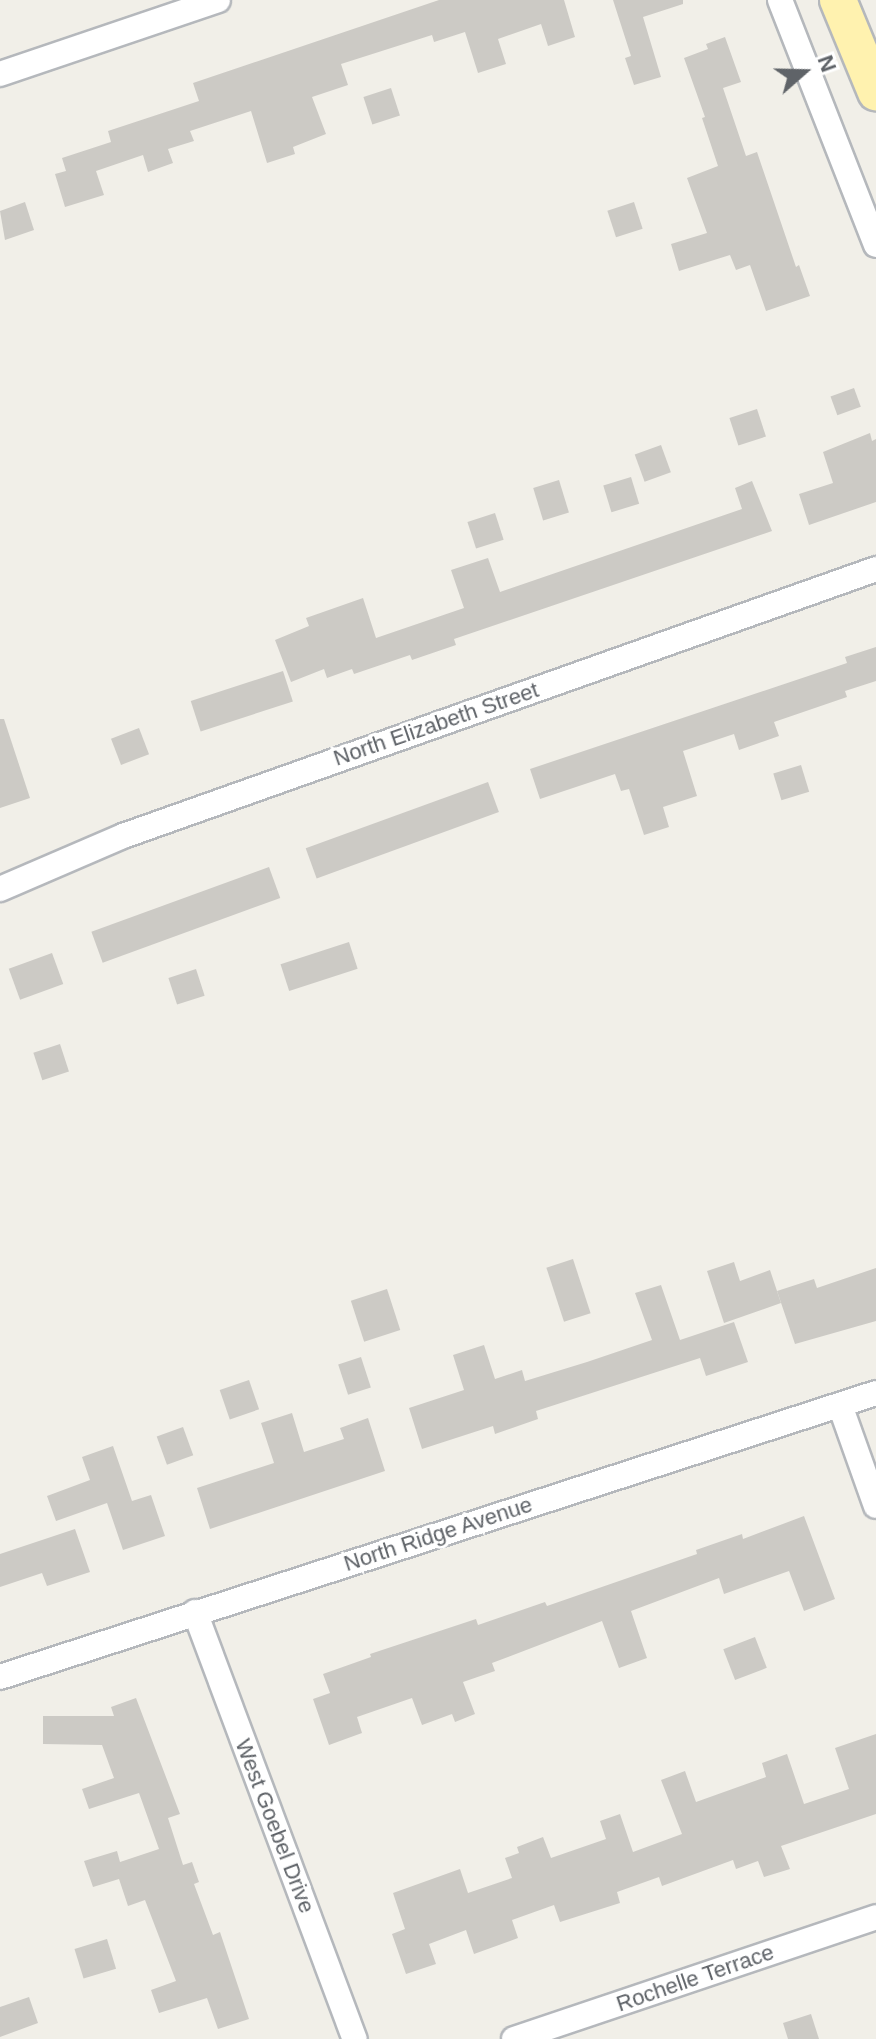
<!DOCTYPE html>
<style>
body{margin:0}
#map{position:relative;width:876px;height:2039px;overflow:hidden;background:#f1efe8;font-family:Helvetica,sans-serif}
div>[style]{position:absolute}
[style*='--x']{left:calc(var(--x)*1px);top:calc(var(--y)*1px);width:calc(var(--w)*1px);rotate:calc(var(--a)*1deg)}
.building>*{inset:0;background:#cccac5;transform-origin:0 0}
.roads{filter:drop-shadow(2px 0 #b5b8bc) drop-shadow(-2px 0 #b5b8bc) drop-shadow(0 2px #b5b8bc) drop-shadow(0 -2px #b5b8bc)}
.minor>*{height:24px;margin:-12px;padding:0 12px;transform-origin:12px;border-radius:12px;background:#fff}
.primary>*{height:36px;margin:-18px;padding:0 18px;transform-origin:18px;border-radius:18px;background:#fff2af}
span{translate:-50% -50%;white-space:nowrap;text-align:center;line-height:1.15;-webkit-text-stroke:6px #fff;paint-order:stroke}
.street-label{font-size:22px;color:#5f6368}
.north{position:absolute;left:764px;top:32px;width:80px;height:80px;-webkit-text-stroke:6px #fff;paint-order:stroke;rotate:70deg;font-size:22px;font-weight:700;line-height:32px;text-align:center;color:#5f6368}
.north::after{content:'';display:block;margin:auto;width:28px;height:36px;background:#5f6368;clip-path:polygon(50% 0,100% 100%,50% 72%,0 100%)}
</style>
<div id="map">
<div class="building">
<i style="clip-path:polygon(439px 0,564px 0,575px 37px,548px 46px,541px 24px,498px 39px,506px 64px,478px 73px,465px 32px,434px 42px,432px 35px,341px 64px,348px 85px,312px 97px,326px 134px,293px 147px,295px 154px,267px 163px,251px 111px,190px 131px,194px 141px,168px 149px,173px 163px,148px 172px,143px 155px,96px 171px,104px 195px,65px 207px,55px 174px,66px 171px,62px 158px,111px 142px,108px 131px,199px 101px,193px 83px)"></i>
<i style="clip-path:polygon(613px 0,683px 0,683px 4px,643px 17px,661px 77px,634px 85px,625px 58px,631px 56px)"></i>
<i style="clip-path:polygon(725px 37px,741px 82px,723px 88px,746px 156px,757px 152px,796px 267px,799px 265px,810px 296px,766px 311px,750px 265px,736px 270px,730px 255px,679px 271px,671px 244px,707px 233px,687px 178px,718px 166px,702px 118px,705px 117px,684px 58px,708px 49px,706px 44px)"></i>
<i style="left:391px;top:88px;width:29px;height:29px;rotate:72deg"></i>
<i style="clip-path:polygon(25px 202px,34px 230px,5px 240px,0 211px)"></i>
<i style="left:634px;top:202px;width:28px;height:28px;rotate:72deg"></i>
<i style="left:854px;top:388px;width:20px;height:25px;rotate:70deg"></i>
<i style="left:757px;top:409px;width:29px;height:29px;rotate:72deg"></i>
<i style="clip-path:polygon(870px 433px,872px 441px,876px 439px,876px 502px,809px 525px,799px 494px,833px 483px,823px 452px)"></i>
<i style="left:661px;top:445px;width:29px;height:28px;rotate:70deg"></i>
<i style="left:631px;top:477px;width:28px;height:29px;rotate:73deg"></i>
<i style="left:559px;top:480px;width:34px;height:27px;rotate:73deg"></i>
<i style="clip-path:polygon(752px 481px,772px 531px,454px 639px,456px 645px,412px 660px,410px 655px,354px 674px,352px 669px,327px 678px,324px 669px,291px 682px,275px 640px,309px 626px,306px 618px,363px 598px,376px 638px,464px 608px,451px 570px,488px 558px,500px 592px,742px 509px,735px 488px)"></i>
<i style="left:495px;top:513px;width:28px;height:29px;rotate:72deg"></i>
<i style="clip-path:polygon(876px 647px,876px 681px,845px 691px,847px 697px,774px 722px,779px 736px,739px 750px,734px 734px,683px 751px,697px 796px,663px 807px,669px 827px,644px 835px,629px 789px,621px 791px,615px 774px,540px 799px,530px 769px,847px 663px,845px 657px)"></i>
<i style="left:283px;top:671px;width:32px;height:97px;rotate:72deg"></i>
<i style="clip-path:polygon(0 719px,4px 719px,30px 798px,0 808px)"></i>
<i style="left:139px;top:728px;width:28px;height:30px;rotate:69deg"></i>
<i style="left:801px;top:765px;width:28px;height:29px;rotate:73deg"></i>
<i style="left:488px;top:782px;width:32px;height:194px;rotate:70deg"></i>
<i style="left:269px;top:867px;width:33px;height:189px;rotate:70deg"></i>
<i style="left:349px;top:942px;width:28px;height:72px;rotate:72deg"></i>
<i style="left:52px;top:953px;width:33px;height:46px;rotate:70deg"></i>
<i style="left:196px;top:969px;width:28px;height:29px;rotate:72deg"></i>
<i style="left:60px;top:1044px;width:29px;height:28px;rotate:72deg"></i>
<i style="left:573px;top:1259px;width:57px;height:28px;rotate:72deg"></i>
<i style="clip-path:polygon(734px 1262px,740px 1281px,770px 1270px,781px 1303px,724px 1323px,707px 1271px)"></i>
<i style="clip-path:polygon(876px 1268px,876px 1321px,795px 1344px,777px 1291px,814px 1279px,817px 1288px)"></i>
<i style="clip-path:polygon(661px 1285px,680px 1340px,734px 1322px,748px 1362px,706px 1376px,700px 1358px,536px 1411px,538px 1419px,495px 1434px,493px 1426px,422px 1449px,409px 1408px,464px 1390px,453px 1355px,484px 1345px,495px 1379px,522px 1370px,525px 1381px,587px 1362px,652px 1340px,635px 1293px)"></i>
<i style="left:387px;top:1289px;width:43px;height:38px;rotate:72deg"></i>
<i style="left:361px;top:1357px;width:32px;height:24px;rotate:72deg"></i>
<i style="left:249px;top:1380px;width:31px;height:31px;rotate:71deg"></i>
<i style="clip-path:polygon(292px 1413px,304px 1452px,344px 1439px,340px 1428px,368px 1418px,385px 1471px,210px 1529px,197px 1488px,274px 1463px,261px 1423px)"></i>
<i style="left:183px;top:1427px;width:30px;height:28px;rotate:70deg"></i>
<i style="clip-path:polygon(113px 1446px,132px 1501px,151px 1495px,165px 1536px,123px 1550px,107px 1503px,56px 1521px,47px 1496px,90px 1480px,82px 1457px)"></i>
<i style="clip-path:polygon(804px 1516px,835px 1599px,804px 1611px,789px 1571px,724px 1594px,719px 1578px,631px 1611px,647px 1658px,619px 1668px,602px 1621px,492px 1663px,495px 1671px,463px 1682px,475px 1714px,455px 1722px,452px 1714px,422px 1725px,412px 1698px,357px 1717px,362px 1733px,329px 1745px,313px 1699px,330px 1693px,323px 1674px,371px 1657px,370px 1654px,476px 1619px,478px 1625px,545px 1602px,547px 1606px,697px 1554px,696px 1550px,742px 1534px,743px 1539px)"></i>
<i style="clip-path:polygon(75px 1529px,90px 1572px,47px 1586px,42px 1573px,0 1587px,0 1554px)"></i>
<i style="left:755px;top:1637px;width:33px;height:34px;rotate:69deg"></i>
<i style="clip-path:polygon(136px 1698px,180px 1814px,168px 1818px,183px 1865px,192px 1862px,199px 1882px,194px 1884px,213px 1935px,220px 1932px,249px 2019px,218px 2029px,207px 1998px,159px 2013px,151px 1990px,176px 1981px,145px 1900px,128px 1906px,119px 1879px,93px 1887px,84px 1861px,117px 1851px,120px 1862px,159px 1849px,139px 1793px,89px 1809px,82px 1789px,114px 1778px,102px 1745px,43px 1744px,43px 1716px,114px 1716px,111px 1707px)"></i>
<i style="clip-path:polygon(876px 1734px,876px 1814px,781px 1846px,790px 1869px,764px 1877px,758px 1861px,736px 1869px,733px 1860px,662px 1886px,659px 1877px,617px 1892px,620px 1903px,560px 1922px,554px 1905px,512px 1920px,518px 1938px,474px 1954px,466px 1930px,429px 1944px,436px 1964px,406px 1974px,392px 1934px,405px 1929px,393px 1893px,460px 1869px,468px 1893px,512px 1878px,505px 1858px,519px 1853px,517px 1847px,543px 1837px,551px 1858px,606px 1839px,600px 1821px,620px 1814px,633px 1852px,682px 1834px,661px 1780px,685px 1771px,696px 1802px,766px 1777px,762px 1763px,787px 1754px,804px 1804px,849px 1789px,835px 1748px)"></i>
<i style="left:107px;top:1939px;width:31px;height:34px;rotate:73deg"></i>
<i style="clip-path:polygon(29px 1997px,38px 2023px,0 2037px,0 2007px)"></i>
<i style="clip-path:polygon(811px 2014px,819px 2039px,788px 2039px,783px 2023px)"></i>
</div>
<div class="roads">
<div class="minor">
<i style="--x:780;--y:0;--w:263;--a:68.6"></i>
<i style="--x:0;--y:74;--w:230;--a:-18.7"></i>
<i style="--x:0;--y:889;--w:134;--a:-23.3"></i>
<i style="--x:123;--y:836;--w:799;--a:-19.52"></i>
<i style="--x:840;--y:1405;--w:107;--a:70.4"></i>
<i style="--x:195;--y:1612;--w:456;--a:69.5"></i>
<i style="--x:0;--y:1677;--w:921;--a:-17.96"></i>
<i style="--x:514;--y:2039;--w:382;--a:-18.6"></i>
</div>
<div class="primary">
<i style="--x:838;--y:0;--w:100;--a:67.6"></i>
</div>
</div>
<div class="street-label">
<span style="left:436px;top:724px;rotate:-19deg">North Elizabeth Street</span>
<span style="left:438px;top:1534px;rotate:-18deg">North Ridge Avenue</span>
<span style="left:275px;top:1826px;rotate:69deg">West Goebel Drive</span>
<span style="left:695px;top:1978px;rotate:-19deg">Rochelle Terrace</span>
</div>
<div class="north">N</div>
</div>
